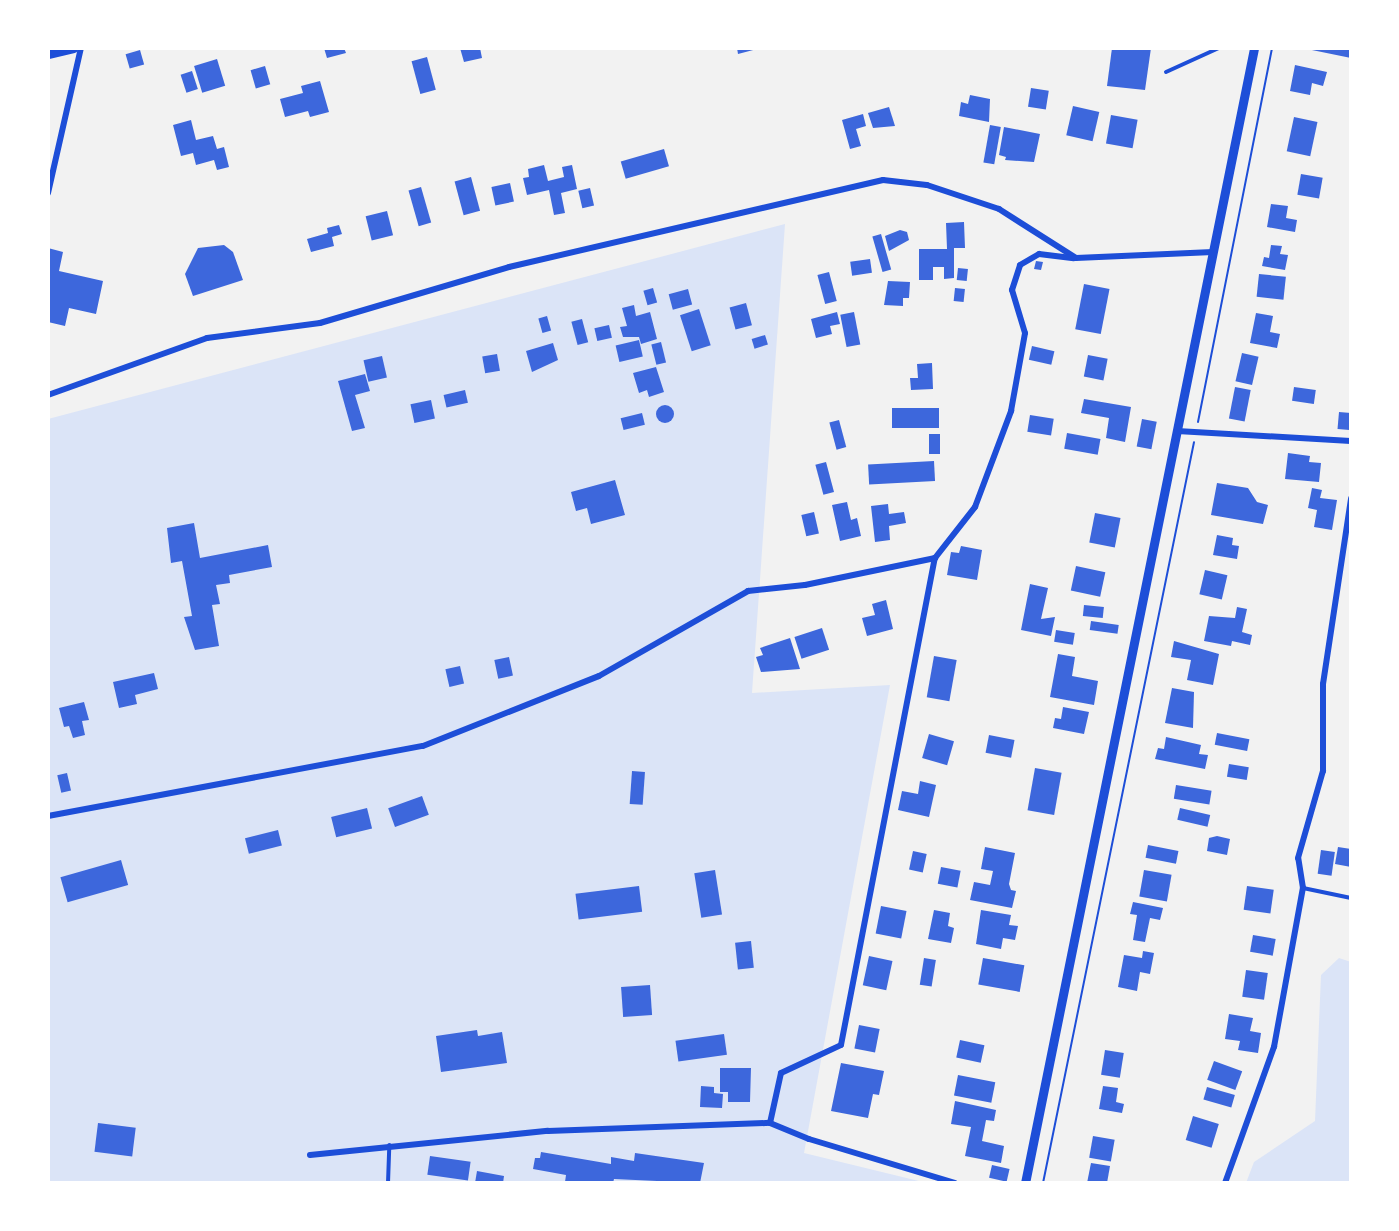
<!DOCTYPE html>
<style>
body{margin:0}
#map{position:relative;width:1399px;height:1231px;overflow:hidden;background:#f2f2f2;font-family:"Exo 2",sans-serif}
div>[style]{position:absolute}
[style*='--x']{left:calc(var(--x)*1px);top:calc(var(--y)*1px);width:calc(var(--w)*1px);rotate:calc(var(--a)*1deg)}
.green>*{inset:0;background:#dbe4f7}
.building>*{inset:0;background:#3d67dc;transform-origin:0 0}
.round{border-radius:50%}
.path>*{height:2px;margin:-1px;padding:0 1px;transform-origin:1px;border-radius:1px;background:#1d4ed8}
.service>*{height:4px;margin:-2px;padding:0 2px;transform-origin:2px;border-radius:2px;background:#1d4ed8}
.minor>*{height:6px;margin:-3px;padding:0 3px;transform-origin:3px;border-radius:3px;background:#1d4ed8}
.tertiary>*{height:9px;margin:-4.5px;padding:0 4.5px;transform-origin:4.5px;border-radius:4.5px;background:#1d4ed8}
span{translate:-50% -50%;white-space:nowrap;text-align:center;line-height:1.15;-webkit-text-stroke:6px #fff;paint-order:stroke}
.frame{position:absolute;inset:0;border:50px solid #fff;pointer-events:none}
</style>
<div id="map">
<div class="green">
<i style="clip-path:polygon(785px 224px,752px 693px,890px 685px,804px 1153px,927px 1183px,48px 1183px,48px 419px)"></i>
<i style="clip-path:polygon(1339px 958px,1351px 962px,1351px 1183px,1246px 1183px,1254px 1162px,1315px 1121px,1321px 975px)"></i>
</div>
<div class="building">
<i style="clip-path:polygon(324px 48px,344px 48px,346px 53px,327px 58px)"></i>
<i style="clip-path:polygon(460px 48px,480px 48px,482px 58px,464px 62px)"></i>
<i style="clip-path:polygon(737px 48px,757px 48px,757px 49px,738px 54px)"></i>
<i style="clip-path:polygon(1112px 48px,1151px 48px,1145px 90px,1107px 86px)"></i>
<i style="clip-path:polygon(1351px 48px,1351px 58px,1307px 49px,1307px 48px)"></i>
<i style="left:140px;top:50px;width:15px;height:15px;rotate:74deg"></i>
<i style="left:427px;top:57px;width:34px;height:16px;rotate:75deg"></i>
<i style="left:217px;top:59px;width:28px;height:24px;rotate:73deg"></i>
<i style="clip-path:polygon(1295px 65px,1327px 72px,1323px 86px,1312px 83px,1310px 95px,1290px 91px)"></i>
<i style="left:265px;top:66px;width:19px;height:15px;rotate:74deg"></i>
<i style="left:192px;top:71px;width:19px;height:12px;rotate:72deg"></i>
<i style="clip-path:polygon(320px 81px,329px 112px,310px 117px,308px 111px,285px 117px,280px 99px,303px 93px,301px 86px)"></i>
<i style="left:1031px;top:88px;width:18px;height:19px;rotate:9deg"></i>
<i style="clip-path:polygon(970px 95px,990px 99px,989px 122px,959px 116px,961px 102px,968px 104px)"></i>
<i style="left:1073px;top:106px;width:27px;height:30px;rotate:13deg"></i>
<i style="clip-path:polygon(889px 107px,895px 126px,873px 128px,868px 113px)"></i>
<i style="clip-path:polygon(863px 114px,866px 126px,856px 129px,861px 146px,850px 149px,842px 120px)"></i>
<i style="left:1111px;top:115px;width:27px;height:29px;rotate:10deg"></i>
<i style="left:1294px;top:117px;width:24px;height:35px;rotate:12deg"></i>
<i style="clip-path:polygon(191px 120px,196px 140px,213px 136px,217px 149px,224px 147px,229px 167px,217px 170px,214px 160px,196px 165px,193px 153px,181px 156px,173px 125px)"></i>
<i style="left:990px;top:125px;width:11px;height:38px;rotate:10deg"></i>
<i style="clip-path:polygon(1004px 127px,1040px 134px,1034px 162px,1005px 160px,1006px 157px,999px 155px)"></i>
<i style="left:664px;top:149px;width:18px;height:45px;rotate:74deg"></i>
<i style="clip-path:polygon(544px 165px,548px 181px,564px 177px,562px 167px,572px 165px,577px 189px,561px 193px,565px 213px,554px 215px,549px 190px,527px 195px,523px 178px,529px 177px,528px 169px)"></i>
<i style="left:1301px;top:174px;width:22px;height:21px;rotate:10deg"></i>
<i style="left:471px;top:177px;width:35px;height:17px;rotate:75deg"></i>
<i style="left:510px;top:183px;width:19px;height:19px;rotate:78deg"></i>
<i style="left:421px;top:187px;width:37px;height:13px;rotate:74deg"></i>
<i style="left:590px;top:188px;width:18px;height:12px;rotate:77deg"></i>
<i style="clip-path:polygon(1271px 204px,1288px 206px,1286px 218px,1297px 220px,1295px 232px,1267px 227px)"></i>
<i style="left:387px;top:211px;width:25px;height:22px;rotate:76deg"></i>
<i style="clip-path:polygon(964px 222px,965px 248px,954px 248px,954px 278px,944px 279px,944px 267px,933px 267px,933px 280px,919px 280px,919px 249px,947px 249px,946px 223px)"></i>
<i style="clip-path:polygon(339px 225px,342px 234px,332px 237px,334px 246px,311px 252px,307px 239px,328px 233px,327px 228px)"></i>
<i style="clip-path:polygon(900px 230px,907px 232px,909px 240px,889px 251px,885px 236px)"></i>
<i style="left:881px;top:234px;width:37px;height:9px;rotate:74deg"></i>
<i style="clip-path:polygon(224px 245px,233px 252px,243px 280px,193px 296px,185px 274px,198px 248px)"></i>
<i style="clip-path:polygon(1271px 245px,1282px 246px,1280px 254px,1288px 255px,1285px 270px,1262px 266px,1264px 257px,1269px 258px)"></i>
<i style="clip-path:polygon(48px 248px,63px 252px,59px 271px,103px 281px,96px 314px,69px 308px,65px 326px,48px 322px)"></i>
<i style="left:870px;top:259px;width:14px;height:20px;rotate:82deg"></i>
<i style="clip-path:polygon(1036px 261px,1043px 262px,1041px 270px,1034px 269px)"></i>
<i style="left:958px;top:268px;width:10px;height:12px;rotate:6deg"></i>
<i style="left:829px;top:272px;width:30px;height:12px;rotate:75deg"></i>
<i style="left:1259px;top:274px;width:27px;height:23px;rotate:6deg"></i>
<i style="clip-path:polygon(888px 281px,910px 282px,909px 298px,903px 298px,903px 306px,884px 305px)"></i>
<i style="left:1084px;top:284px;width:26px;height:46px;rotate:11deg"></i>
<i style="left:653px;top:288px;width:15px;height:10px;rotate:74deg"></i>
<i style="left:955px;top:288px;width:10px;height:13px;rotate:6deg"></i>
<i style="left:688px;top:289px;width:16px;height:20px;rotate:75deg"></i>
<i style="left:746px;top:303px;width:23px;height:17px;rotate:75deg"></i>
<i style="clip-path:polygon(634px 305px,636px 316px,650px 312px,657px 339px,641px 344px,639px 337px,623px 337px,620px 327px,627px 326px,622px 308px)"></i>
<i style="left:699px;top:309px;width:38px;height:20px;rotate:72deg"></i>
<i style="clip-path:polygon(837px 312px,840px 324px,830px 326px,832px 334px,816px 338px,811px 319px)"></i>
<i style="left:854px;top:312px;width:33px;height:14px;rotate:79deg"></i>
<i style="clip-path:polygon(1256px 313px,1273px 316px,1270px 332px,1280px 334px,1277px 348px,1250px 343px)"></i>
<i style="left:547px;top:316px;width:15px;height:9px;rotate:74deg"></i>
<i style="left:582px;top:319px;width:24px;height:11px;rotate:75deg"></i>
<i style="left:609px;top:325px;width:13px;height:15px;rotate:77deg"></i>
<i style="left:765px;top:335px;width:10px;height:14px;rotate:73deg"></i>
<i style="left:639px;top:340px;width:17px;height:24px;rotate:77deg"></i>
<i style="left:661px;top:342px;width:21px;height:10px;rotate:76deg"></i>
<i style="clip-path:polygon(553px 343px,558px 360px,532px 372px,526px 351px)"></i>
<i style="left:1032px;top:346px;width:23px;height:14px;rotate:13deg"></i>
<i style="left:1242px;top:353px;width:17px;height:29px;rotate:13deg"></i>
<i style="left:497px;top:354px;width:17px;height:15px;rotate:80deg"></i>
<i style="left:1088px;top:355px;width:20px;height:22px;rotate:11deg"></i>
<i style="left:382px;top:356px;width:22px;height:19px;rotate:77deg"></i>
<i style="clip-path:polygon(932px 363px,933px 389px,911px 390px,910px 378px,918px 378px,917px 364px)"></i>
<i style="clip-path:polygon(656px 367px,664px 392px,649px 397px,647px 390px,639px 393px,633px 373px)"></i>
<i style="clip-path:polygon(365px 374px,370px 391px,355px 395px,365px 428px,352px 431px,338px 381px)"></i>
<i style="left:1235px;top:387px;width:16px;height:32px;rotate:11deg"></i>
<i style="left:1294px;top:387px;width:22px;height:14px;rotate:8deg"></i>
<i style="left:465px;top:390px;width:13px;height:22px;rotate:77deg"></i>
<i style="clip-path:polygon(1084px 399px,1131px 407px,1125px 442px,1106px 438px,1109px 418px,1081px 413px)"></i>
<i style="left:431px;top:400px;width:19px;height:21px;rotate:78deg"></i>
<i class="round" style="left:656px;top:405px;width:18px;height:18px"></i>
<i style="left:939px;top:408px;width:20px;height:47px;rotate:90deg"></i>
<i style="left:1339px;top:412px;width:12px;height:17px;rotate:5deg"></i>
<i style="left:642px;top:413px;width:12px;height:22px;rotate:76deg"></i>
<i style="left:1030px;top:415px;width:24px;height:17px;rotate:9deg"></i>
<i style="left:1142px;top:419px;width:15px;height:28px;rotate:11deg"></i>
<i style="left:839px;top:420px;width:28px;height:10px;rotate:75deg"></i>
<i style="left:1067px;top:433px;width:34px;height:16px;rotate:10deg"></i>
<i style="left:929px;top:434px;width:11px;height:20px"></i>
<i style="clip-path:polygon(1288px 453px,1310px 456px,1309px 462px,1321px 463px,1319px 482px,1285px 479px)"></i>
<i style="left:934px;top:461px;width:20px;height:66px;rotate:87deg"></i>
<i style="left:826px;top:462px;width:31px;height:11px;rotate:75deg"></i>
<i style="clip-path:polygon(615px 480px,625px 515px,591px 524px,587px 508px,576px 511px,571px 492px)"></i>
<i style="clip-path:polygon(1217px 483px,1248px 488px,1257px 502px,1268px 505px,1263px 524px,1211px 515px)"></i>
<i style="clip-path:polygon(1312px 488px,1322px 490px,1320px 498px,1337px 500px,1332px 530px,1314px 527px,1317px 510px,1308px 508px)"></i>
<i style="clip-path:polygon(847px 502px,851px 520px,857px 518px,861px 536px,840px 541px,832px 505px)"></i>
<i style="clip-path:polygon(888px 504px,889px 514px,904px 512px,906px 523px,889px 526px,890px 540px,875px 542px,871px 506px)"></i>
<i style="left:814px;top:512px;width:22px;height:13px;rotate:77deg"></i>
<i style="left:1095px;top:513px;width:26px;height:30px;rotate:11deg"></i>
<i style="clip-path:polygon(194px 523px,200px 558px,268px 545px,272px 567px,229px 575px,230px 583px,216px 585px,220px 604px,212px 605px,219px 646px,195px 650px,184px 617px,192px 616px,182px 561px,171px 563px,167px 528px)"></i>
<i style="clip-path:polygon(1217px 535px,1233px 538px,1232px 545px,1239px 546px,1237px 559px,1213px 555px)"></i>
<i style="clip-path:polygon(961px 546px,982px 550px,977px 580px,947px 575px,951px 552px,959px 553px)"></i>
<i style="left:1076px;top:566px;width:30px;height:25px;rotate:12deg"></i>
<i style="left:1205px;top:570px;width:23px;height:25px;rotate:13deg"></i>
<i style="clip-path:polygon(1030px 584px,1048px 588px,1041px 619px,1055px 617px,1051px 636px,1021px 630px)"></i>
<i style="clip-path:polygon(886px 600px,893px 629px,867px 636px,862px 618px,875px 615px,872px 604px)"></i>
<i style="left:1084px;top:605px;width:20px;height:11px;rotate:6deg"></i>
<i style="clip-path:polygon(1237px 607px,1247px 609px,1242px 632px,1252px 635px,1250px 645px,1232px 641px,1231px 646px,1204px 641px,1209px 616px,1235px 618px)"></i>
<i style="left:1091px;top:621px;width:28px;height:9px;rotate:8deg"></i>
<i style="left:822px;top:628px;width:23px;height:29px;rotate:72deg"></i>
<i style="left:1056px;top:630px;width:19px;height:12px;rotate:9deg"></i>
<i style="clip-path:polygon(790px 638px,800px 669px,761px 672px,756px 657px,763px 655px,760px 648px)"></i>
<i style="clip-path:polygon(1174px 641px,1219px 654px,1213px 685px,1187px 680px,1191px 660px,1171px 657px)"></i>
<i style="clip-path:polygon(1058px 654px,1075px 657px,1072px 676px,1098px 681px,1094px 705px,1050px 697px)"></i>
<i style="left:934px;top:656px;width:23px;height:42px;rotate:10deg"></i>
<i style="left:509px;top:657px;width:19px;height:15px;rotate:78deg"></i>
<i style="left:460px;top:666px;width:18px;height:15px;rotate:77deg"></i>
<i style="clip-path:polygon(154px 673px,158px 689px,135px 695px,137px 704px,119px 708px,113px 682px)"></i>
<i style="clip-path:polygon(1172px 688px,1194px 692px,1193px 728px,1165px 723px)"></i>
<i style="clip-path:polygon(84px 702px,89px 720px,82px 721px,85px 735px,73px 738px,69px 726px,64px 727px,59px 708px)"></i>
<i style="clip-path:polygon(1063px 707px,1089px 712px,1084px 734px,1053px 728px,1055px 718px,1061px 719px)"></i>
<i style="left:1217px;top:733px;width:33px;height:12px;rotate:11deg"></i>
<i style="left:929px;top:734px;width:26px;height:25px;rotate:16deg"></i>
<i style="left:989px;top:735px;width:26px;height:18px;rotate:11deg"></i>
<i style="clip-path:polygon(1166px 737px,1201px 745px,1199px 754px,1208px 755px,1205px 769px,1155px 759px,1158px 748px,1164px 749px)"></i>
<i style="left:1229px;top:764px;width:20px;height:13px;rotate:9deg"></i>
<i style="left:1035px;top:768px;width:27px;height:43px;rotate:10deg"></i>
<i style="left:632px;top:771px;width:13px;height:33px;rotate:4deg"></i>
<i style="left:67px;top:773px;width:18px;height:10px;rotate:77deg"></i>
<i style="clip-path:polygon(920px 781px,936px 785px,929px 817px,898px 810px,902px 791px,918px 794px)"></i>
<i style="left:1176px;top:785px;width:36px;height:14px;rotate:9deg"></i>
<i style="left:422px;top:796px;width:20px;height:36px;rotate:70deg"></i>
<i style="left:367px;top:808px;width:21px;height:37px;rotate:76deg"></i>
<i style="left:1180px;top:808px;width:31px;height:12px;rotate:13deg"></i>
<i style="left:278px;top:830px;width:16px;height:34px;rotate:76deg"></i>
<i style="clip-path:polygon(1217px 836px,1230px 839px,1227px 855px,1207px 851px,1209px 838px)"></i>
<i style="left:1148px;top:845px;width:31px;height:13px;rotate:11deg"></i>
<i style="clip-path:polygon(985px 847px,1015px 853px,1009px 884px,1011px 890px,1016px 891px,1012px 908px,970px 900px,974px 882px,990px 885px,993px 871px,981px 869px)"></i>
<i style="clip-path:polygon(1338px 847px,1351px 849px,1351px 867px,1335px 864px)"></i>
<i style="left:1321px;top:850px;width:14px;height:24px;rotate:8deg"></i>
<i style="left:913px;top:851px;width:14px;height:19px;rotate:12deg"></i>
<i style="left:121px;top:860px;width:26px;height:63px;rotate:74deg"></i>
<i style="left:941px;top:867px;width:20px;height:17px;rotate:11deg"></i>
<i style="left:715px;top:870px;width:45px;height:21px;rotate:81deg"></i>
<i style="left:1144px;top:870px;width:28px;height:27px;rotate:10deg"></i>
<i style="left:639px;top:886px;width:26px;height:64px;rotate:83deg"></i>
<i style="left:1247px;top:886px;width:27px;height:24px;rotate:8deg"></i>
<i style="clip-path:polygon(1133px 902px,1163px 908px,1160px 920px,1150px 918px,1145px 942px,1133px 940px,1137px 915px,1130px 914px)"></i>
<i style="left:881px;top:906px;width:26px;height:28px;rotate:11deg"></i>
<i style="clip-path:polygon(934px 910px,950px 913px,948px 926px,954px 928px,951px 943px,928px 939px)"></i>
<i style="clip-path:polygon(981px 910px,1011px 915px,1009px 925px,1018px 926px,1015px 940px,1003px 938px,1001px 949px,976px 944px)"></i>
<i style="left:1253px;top:935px;width:23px;height:17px;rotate:10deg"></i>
<i style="left:751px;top:941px;width:27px;height:16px;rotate:84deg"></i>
<i style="clip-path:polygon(1143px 951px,1154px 953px,1150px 974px,1140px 972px,1137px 991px,1118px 987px,1124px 955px,1142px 958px)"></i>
<i style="left:869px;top:956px;width:24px;height:30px;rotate:12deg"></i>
<i style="left:924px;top:958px;width:12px;height:27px;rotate:9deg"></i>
<i style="left:983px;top:958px;width:42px;height:27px;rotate:10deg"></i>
<i style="left:1246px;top:970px;width:22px;height:27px;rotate:8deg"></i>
<i style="left:650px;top:985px;width:30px;height:29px;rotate:86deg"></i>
<i style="clip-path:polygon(1229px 1014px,1253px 1018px,1250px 1031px,1261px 1033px,1258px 1053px,1238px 1050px,1240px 1041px,1225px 1039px)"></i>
<i style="left:859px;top:1025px;width:21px;height:24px;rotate:11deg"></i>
<i style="clip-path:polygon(477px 1030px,478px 1036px,502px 1032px,507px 1063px,441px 1072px,436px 1036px)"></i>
<i style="left:724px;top:1034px;width:21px;height:49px;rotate:82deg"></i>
<i style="left:960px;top:1040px;width:25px;height:18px;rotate:12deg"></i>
<i style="left:1105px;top:1050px;width:19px;height:25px;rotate:9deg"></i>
<i style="left:1214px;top:1061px;width:30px;height:20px;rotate:20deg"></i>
<i style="clip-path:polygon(841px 1063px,884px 1071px,879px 1095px,873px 1094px,868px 1118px,831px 1111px)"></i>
<i style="clip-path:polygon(720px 1068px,751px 1068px,750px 1102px,728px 1102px,728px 1092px,720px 1092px)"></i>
<i style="left:958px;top:1075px;width:38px;height:21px;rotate:11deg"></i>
<i style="clip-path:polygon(701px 1086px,714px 1087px,714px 1093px,723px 1094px,722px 1108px,700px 1107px)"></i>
<i style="clip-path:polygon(1103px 1086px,1118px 1088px,1116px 1102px,1124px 1104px,1122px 1113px,1099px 1109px)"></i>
<i style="left:1207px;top:1087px;width:29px;height:13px;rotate:16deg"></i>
<i style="clip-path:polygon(955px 1101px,996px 1110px,994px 1121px,986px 1120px,982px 1141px,1004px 1146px,1001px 1163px,965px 1156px,971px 1127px,951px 1124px)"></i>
<i style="left:1193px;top:1116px;width:27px;height:25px;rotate:17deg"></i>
<i style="left:98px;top:1123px;width:38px;height:29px;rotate:7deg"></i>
<i style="left:1093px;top:1136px;width:22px;height:22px;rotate:10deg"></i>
<i style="clip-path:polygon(541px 1152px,611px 1164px,611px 1157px,634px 1161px,635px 1153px,704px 1163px,700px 1183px,614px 1179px,613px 1183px,571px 1183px,565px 1182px,566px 1175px,533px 1169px,535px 1158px,540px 1158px)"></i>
<i style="left:430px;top:1156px;width:41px;height:19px;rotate:8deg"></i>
<i style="clip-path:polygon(1091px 1163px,1110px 1166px,1107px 1183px,1087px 1183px)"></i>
<i style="left:992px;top:1165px;width:18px;height:13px;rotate:13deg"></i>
<i style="clip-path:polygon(477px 1171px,504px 1176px,503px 1183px,475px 1183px)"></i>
</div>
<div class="path">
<i style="--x:1198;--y:422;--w:381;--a:-78.8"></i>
<i style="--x:1043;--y:1183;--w:756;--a:-78.48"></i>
</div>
<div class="service">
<i style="--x:1166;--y:72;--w:58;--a:-24.4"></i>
<i style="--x:1303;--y:888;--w:49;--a:11.8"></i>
<i style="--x:388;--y:1183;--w:38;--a:-88"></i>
</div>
<div class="minor">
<i style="--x:48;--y:193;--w:149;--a:-77.2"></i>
<i style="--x:48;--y:395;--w:169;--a:-19.7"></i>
<i style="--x:207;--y:338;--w:114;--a:-7.6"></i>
<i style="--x:320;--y:323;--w:197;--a:-16.5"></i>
<i style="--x:509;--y:267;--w:384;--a:-13.1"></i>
<i style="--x:883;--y:180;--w:44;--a:6.5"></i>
<i style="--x:927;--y:185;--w:76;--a:18.4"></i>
<i style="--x:999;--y:209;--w:91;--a:32.5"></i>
<i style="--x:1076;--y:258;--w:137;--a:-2.5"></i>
<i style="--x:1177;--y:431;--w:174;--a:3.3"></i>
<i style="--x:48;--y:816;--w:381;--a:-10.6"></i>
<i style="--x:423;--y:746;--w:189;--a:-21.7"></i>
<i style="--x:599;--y:676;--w:172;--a:-29.7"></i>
<i style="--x:748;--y:591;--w:57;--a:-6"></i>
<i style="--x:805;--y:585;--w:133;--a:-11.7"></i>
<i style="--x:770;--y:1123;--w:51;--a:-77.6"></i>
<i style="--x:781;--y:1073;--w:66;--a:-25"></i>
<i style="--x:841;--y:1045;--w:496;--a:-79.1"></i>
<i style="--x:935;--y:558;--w:65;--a:-51.9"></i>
<i style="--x:975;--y:507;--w:103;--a:-69.4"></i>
<i style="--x:1011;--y:411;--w:79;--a:-79.8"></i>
<i style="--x:1025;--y:333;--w:45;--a:-106.8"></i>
<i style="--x:1012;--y:290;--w:26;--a:-72"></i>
<i style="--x:1020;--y:265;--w:22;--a:-30"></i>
<i style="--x:1039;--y:254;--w:35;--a:7"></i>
<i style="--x:310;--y:1155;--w:239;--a:-5.8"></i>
<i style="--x:548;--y:1131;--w:222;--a:-2.1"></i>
<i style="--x:770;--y:1123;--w:42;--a:22.3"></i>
<i style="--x:809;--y:1139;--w:152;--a:16.8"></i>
<i style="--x:1225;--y:1183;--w:145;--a:-70.2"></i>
<i style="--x:1274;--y:1047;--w:162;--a:-79.7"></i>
<i style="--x:1303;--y:888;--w:30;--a:-99"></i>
<i style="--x:1298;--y:858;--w:91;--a:-74"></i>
<i style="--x:1323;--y:771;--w:87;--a:-90"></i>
<i style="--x:1323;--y:684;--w:188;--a:-81.4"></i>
</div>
<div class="tertiary">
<i style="--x:48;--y:54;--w:26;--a:-13"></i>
<i style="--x:1025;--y:1183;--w:1158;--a:-78.59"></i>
</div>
<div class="frame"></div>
</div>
